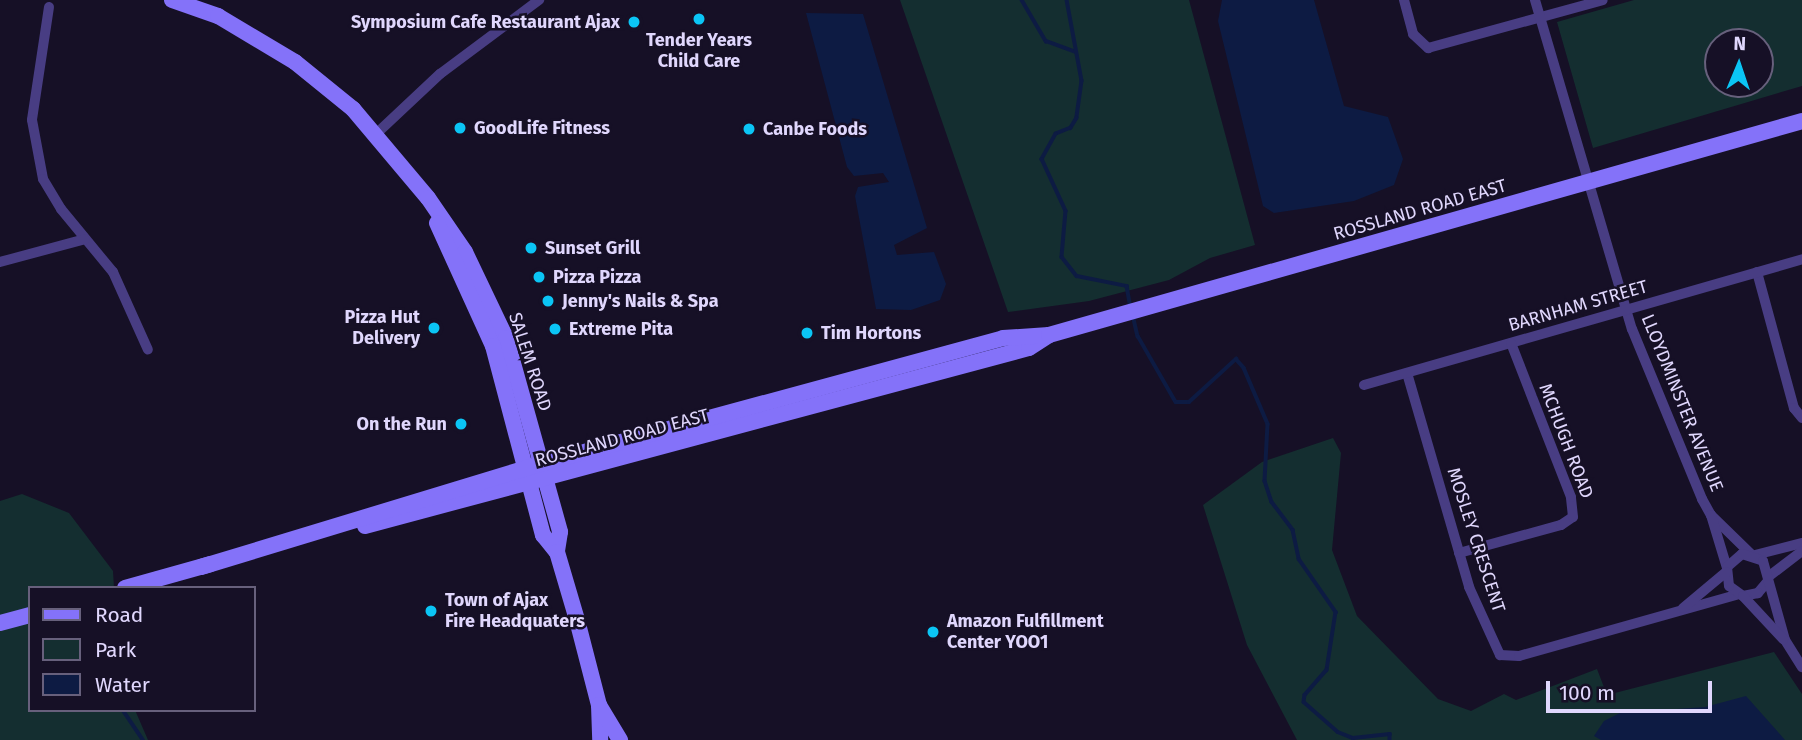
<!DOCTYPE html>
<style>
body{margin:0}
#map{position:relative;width:1802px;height:740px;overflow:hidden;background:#161026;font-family:"Fira Sans",sans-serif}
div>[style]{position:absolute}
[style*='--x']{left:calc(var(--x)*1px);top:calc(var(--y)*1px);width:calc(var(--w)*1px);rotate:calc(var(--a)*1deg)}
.green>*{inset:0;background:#142e30}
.water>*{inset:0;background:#0d1b43}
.stream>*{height:3.5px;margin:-1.75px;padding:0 1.75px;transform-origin:1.75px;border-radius:1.75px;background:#0d1b43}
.street>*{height:10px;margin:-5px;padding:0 5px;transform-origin:5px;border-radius:5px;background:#483d83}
.secondary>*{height:16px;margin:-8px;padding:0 8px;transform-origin:8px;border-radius:8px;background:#8472f9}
.dots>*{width:19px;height:19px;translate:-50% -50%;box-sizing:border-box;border:4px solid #161026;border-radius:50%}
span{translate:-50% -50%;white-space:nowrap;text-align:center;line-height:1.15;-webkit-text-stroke:5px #161026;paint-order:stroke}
.poi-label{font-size:18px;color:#e0d7fd;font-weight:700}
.right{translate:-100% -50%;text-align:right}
.left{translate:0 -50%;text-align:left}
.street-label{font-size:18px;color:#e0d7fd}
.legend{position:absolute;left:28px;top:586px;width:228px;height:126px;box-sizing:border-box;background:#161026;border:2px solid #67607c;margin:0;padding:9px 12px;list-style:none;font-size:21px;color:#e0d7fd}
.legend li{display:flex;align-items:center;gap:14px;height:35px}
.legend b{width:35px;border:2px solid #67607c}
.north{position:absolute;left:1704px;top:28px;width:70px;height:70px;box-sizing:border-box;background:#161026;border:2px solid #67607c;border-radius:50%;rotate:2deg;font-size:19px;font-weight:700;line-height:28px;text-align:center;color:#e0d7fd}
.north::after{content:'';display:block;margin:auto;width:24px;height:32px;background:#0bc5f5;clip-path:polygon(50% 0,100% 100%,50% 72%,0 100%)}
.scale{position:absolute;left:1546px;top:681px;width:166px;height:32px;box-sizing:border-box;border:4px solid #e0d7fd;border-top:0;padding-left:9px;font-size:21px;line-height:24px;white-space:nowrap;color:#e0d7fd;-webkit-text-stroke:5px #161026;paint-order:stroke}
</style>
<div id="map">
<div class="green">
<i style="clip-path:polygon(900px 0,1189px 0,1255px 245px,1210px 258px,1169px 280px,1089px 301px,1008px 312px)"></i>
<i style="clip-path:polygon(evenodd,1634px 0,1802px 0,1802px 86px,1593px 148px,1557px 22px,1634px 0,1760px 42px,1760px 84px,1718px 84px,1718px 42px,1760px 42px)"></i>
<i style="clip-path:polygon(1333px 438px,1341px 453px,1332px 550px,1357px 616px,1438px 699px,1471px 711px,1504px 694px,1516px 700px,1597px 669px,1607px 695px,1774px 652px,1802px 694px,1802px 740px,1297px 740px,1247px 645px,1203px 505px,1262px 462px)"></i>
<i style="clip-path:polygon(22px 494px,69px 513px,113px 571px,114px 588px,30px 588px,30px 710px,135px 710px,148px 740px,0 740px,0 501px)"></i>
</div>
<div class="water">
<i style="clip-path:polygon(1222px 0,1314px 0,1344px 106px,1388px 117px,1403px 159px,1394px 185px,1354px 201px,1274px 213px,1263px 206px,1218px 21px)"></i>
<i style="clip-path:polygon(806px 13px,863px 14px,927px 228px,894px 245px,897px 255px,934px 252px,946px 284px,940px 300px,911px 310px,876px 309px,855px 196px,858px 187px,889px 182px,883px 173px,854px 176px,847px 167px)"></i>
<i style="clip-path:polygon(1746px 696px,1785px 740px,1601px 740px,1594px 736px,1604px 721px,1620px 713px,1705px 707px)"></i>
</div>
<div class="stream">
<i style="--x:1022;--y:0;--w:48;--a:59.7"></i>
<i style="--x:1046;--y:41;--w:32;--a:20"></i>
<i style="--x:1067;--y:0;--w:82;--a:79.5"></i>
<i style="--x:1082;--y:81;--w:37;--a:98"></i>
<i style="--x:1077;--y:118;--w:12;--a:121"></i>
<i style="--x:1071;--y:128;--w:16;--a:158"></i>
<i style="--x:1056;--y:134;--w:29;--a:119"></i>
<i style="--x:1042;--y:159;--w:57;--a:65.2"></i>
<i style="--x:1066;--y:211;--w:46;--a:95"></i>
<i style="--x:1062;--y:257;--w:24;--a:52"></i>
<i style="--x:1077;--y:276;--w:51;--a:11.3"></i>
<i style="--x:1127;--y:286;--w:22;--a:80"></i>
<i style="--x:1133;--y:315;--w:22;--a:77"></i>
<i style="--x:1138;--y:336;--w:76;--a:60.1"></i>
<i style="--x:1176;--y:402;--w:13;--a:0"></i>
<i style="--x:1189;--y:402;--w:64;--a:-42.5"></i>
<i style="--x:1236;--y:359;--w:12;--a:48"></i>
<i style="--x:1244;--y:368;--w:61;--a:66.8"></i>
<i style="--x:1268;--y:424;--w:57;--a:93"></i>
<i style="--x:1265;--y:481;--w:22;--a:72"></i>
<i style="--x:1272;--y:502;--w:35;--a:53"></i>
<i style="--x:1293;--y:530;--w:30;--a:78"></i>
<i style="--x:1299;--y:559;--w:65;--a:55.1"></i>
<i style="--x:1336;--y:612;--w:59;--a:98.8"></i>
<i style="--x:1327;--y:670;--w:33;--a:131"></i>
<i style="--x:1305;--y:695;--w:7;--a:98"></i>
<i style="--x:1304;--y:702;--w:45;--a:41.4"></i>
<i style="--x:1338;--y:732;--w:16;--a:22"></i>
<i style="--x:1353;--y:738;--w:37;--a:-6"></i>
<i style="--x:1390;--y:734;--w:6;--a:90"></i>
<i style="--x:123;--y:710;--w:36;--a:56"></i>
</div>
<div class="street">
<i style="--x:1404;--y:0;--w:35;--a:75"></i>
<i style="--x:1413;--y:34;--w:21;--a:43"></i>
<i style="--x:1428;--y:48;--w:181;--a:-15.3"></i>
<i style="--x:1535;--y:0;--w:343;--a:73.6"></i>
<i style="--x:1632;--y:329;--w:184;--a:67.6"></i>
<i style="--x:1702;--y:499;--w:18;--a:61"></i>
<i style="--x:1711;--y:515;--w:56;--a:44.3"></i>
<i style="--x:49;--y:7;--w:114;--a:98.6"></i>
<i style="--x:32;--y:120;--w:60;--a:79.4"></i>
<i style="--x:43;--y:179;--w:35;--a:59"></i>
<i style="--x:61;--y:209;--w:82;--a:50.5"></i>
<i style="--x:113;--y:272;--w:85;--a:65.8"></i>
<i style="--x:376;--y:134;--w:88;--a:-43.2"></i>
<i style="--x:440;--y:74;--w:124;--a:-36.8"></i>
<i style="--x:0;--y:262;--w:88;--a:-15.1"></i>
<i style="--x:1757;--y:272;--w:141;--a:74.8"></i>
<i style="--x:1794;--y:408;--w:13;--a:51"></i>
<i style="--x:1407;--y:373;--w:223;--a:73.8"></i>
<i style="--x:1469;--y:587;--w:75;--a:65.5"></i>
<i style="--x:1500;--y:655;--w:19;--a:3"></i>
<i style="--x:1519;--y:656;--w:229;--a:-15.7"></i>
<i style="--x:1364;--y:385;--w:456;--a:-16"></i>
<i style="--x:1711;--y:515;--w:55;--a:73.2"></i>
<i style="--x:1459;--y:553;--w:106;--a:-15.4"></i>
<i style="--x:1561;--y:525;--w:14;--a:-34"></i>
<i style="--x:1573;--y:517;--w:20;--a:-96"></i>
<i style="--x:1571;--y:497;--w:165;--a:-111.3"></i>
<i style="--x:1755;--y:555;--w:49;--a:-14.3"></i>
<i style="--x:1768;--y:577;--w:43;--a:-37.4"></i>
<i style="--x:1768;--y:581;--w:16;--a:130"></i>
<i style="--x:1758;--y:593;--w:15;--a:169"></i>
<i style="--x:1743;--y:596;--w:17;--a:-144"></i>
<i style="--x:1729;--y:586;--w:19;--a:-96"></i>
<i style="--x:1727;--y:567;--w:20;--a:-41"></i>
<i style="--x:1742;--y:554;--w:22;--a:18"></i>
<i style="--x:1763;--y:561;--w:82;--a:74.4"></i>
<i style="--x:1785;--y:640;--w:32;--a:58"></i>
<i style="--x:1743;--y:596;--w:59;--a:47.1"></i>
<i style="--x:1683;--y:608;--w:56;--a:-39.9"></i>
</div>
<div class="secondary">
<i style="--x:172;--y:0;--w:49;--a:19.2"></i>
<i style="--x:218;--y:16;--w:90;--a:30.9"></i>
<i style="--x:295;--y:62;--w:75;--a:39"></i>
<i style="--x:353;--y:109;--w:116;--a:49.9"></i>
<i style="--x:428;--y:198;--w:65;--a:55.6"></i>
<i style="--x:465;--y:252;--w:95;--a:64.5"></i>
<i style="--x:506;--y:338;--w:201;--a:74.4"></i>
<i style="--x:560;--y:532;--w:20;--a:99"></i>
<i style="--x:437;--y:223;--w:135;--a:65.5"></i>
<i style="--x:493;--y:346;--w:196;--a:75.2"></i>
<i style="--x:543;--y:535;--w:22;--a:51"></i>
<i style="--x:557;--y:552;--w:71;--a:73.6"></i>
<i style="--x:577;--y:620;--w:88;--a:75.5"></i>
<i style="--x:599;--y:705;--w:35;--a:88"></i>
<i style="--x:365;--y:526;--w:687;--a:-15.01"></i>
<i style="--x:1029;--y:348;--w:24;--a:-33"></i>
<i style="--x:201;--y:567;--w:354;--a:-16.9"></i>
<i style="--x:540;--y:464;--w:480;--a:-15.2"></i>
<i style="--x:1003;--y:338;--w:46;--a:-3.7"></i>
<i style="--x:1049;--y:335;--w:783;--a:-15.86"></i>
<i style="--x:125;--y:588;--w:89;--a:-15.6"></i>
<i style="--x:0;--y:623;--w:31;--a:-15"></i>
<i style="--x:599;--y:705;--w:41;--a:59"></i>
</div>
<div class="dots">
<i style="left:699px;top:19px;background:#0bc5f5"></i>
<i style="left:634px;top:22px;background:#0bc5f5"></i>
<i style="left:460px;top:128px;background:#0bc5f5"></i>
<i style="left:749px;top:129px;background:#0bc5f5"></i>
<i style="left:531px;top:248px;background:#0bc5f5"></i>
<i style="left:539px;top:277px;background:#0bc5f5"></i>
<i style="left:548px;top:301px;background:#0bc5f5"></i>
<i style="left:434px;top:328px;background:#0bc5f5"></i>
<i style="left:555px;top:329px;background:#0bc5f5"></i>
<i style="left:807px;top:333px;background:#0bc5f5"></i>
<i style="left:461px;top:424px;background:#0bc5f5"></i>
<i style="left:431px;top:611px;background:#0bc5f5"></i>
<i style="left:933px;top:632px;background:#0bc5f5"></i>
</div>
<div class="poi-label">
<span class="right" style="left:620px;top:22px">Symposium Cafe Restaurant Ajax</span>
<span style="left:699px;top:51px">Tender Years<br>Child Care</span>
<span class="left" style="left:474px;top:128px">GoodLife Fitness</span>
<span class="left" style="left:763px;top:129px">Canbe Foods</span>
<span class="left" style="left:545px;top:248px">Sunset Grill</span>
<span class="left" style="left:553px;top:277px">Pizza Pizza</span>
<span class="left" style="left:562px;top:301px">Jenny's Nails &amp; Spa</span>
<span class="right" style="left:420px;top:328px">Pizza Hut<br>Delivery</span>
<span class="left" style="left:569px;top:329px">Extreme Pita</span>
<span class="left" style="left:821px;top:333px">Tim Hortons</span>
<span class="right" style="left:447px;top:424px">On the Run</span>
<span class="left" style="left:445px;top:611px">Town of Ajax<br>Fire Headquaters</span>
<span class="left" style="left:947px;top:632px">Amazon Fulfillment<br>Center YOO1</span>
</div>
<div class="street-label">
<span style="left:1420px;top:210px;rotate:-16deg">ROSSLAND ROAD EAST</span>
<span style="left:1578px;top:306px;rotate:-16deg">BARNHAM STREET</span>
<span style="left:530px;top:362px;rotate:72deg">SALEM ROAD</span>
<span style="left:1682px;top:403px;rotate:68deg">LLOYDMINSTER AVENUE</span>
<span style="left:622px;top:438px;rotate:-15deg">ROSSLAND ROAD EAST</span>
<span style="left:1566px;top:441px;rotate:69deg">MCHUGH ROAD</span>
<span style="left:1476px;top:540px;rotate:72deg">MOSLEY CRESCENT</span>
</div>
<ul class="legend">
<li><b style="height:9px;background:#8472f9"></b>Road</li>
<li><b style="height:19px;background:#142e30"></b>Park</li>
<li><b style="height:19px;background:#0d1b43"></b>Water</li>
</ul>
<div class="north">N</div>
<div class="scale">100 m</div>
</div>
